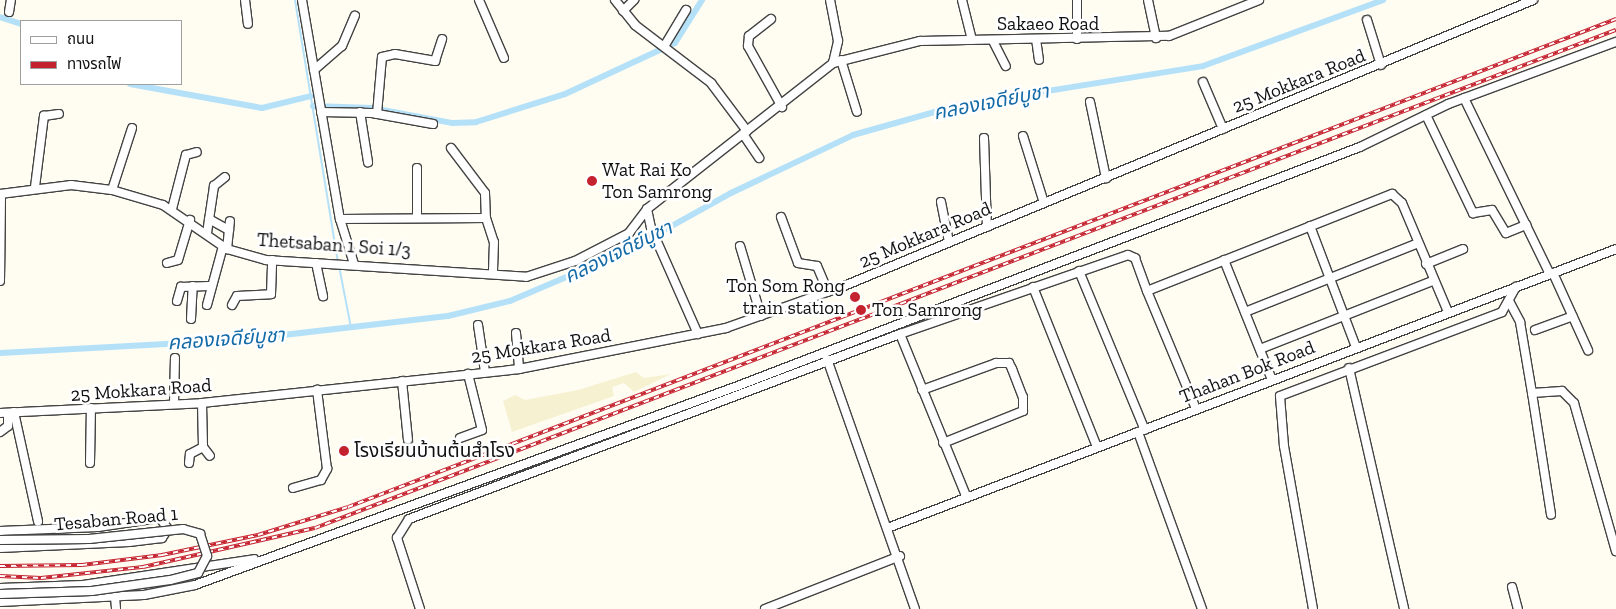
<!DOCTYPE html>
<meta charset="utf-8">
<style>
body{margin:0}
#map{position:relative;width:1616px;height:609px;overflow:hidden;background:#fffcf2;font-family:"Zilla Slab","Noto Sans Thai",serif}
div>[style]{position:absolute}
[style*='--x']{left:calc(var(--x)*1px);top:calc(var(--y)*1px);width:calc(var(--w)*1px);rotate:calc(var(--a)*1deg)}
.farmland>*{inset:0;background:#f6f2d1}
.stream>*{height:2px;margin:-1px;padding:0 1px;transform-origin:1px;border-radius:1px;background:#b5e1f8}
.canal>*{height:6px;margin:-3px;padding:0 3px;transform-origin:3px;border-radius:3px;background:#b5e1f8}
.roads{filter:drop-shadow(1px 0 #434343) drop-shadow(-1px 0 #434343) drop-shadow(0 1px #434343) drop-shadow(0 -1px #434343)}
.minor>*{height:8px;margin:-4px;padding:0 4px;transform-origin:4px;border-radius:4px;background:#fff}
.rail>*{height:4px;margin-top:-2px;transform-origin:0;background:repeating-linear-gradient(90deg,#fff 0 5.5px,#c5222f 0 11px);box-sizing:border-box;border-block:1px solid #c5222f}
.bridges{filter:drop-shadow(1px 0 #434343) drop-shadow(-1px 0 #434343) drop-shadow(0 1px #434343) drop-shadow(0 -1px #434343)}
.minor-bridge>*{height:8px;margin:-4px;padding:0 4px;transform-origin:4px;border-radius:4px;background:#fff}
.dots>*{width:14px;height:14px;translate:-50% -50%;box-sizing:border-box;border:2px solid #fff;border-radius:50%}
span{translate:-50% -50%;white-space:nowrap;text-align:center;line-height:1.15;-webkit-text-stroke:5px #fff;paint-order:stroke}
.street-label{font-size:19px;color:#101010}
.poi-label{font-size:19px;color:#101010}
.left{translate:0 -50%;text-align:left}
.right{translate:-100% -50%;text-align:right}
.water-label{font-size:20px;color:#146ba7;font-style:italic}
.legend{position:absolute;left:20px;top:20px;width:162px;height:65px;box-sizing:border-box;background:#fff;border:1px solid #9f9f9f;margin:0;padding:6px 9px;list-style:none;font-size:15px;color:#101010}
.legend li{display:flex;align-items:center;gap:10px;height:25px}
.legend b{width:25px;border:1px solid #9f9f9f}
</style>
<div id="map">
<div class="farmland">
<i style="clip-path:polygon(636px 372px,644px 378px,671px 374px,634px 392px,624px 383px,612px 387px,614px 396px,512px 432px,503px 401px,515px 395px,525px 400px,578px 390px)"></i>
</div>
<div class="stream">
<i style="--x:295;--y:0;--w:266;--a:80.7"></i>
<i style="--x:339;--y:266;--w:63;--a:79"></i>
</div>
<div class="canal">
<i style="--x:0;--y:17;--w:22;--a:18"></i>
<i style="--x:130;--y:84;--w:134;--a:10.3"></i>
<i style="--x:262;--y:108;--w:50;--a:-13.8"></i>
<i style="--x:313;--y:106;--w:59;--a:1.9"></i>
<i style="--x:372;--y:108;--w:81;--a:10.6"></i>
<i style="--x:452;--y:123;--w:24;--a:-2"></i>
<i style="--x:476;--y:122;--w:93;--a:-17.5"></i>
<i style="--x:565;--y:94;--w:121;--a:-24.9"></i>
<i style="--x:675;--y:43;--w:51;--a:-57.9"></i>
<i style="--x:0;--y:353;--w:240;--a:-3.1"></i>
<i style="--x:240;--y:340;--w:209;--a:-6.6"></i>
<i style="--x:448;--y:316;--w:64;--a:-13.6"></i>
<i style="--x:510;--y:301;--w:125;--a:-23.1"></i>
<i style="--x:625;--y:252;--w:121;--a:-29.1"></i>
<i style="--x:731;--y:193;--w:135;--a:-25.4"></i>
<i style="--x:853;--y:135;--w:111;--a:-15.7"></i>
<i style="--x:960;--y:105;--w:246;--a:-9.1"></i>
<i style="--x:1203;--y:66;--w:192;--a:-20.1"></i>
</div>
<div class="roads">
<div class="minor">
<i style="--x:245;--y:0;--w:24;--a:83"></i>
<i style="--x:302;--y:0;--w:222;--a:80.2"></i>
<i style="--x:340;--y:219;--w:47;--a:72.7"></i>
<i style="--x:479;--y:0;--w:63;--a:66.7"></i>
<i style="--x:615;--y:0;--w:32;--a:51"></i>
<i style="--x:635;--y:25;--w:96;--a:37.3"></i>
<i style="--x:711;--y:83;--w:60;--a:53.1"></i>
<i style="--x:962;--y:0;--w:41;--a:76"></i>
<i style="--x:1148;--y:0;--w:39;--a:78"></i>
<i style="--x:623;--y:11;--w:16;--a:-45"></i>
<i style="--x:9;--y:12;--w:12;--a:-81"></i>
<i style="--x:771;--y:19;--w:28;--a:142"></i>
<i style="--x:749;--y:36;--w:10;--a:96"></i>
<i style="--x:748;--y:46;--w:70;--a:60.9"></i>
<i style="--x:1367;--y:20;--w:47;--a:72.7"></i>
<i style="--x:1036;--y:39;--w:21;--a:82"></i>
<i style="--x:1077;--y:39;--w:39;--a:-90"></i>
<i style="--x:993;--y:41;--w:28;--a:63"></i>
<i style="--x:665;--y:45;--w:41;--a:-59"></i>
<i style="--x:841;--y:60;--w:54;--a:72.9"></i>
<i style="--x:833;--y:63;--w:90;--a:-14.2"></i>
<i style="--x:920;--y:41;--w:249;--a:-1.2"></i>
<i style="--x:1169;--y:36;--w:97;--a:-21.8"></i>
<i style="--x:314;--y:70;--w:37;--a:-41"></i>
<i style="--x:342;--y:46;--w:33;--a:-67"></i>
<i style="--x:1203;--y:82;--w:51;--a:66.9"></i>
<i style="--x:1464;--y:98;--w:196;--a:64"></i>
<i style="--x:1090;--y:102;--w:78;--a:78.1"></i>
<i style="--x:321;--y:112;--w:51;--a:1.1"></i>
<i style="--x:372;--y:113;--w:62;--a:10.2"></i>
<i style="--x:360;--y:112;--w:51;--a:80.9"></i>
<i style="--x:377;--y:114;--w:57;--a:-85"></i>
<i style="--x:382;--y:57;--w:13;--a:-13"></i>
<i style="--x:395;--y:54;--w:41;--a:9.9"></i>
<i style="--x:435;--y:61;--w:23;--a:-72"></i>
<i style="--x:1426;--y:115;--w:109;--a:64.4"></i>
<i style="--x:1473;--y:213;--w:19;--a:-9"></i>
<i style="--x:1492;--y:210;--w:27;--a:59"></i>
<i style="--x:1506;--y:233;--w:22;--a:-22"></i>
<i style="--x:743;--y:134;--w:29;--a:56"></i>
<i style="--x:1023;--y:136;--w:70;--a:72.6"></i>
<i style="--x:984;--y:138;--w:89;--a:88.1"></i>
<i style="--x:451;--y:148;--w:56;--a:52.9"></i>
<i style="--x:485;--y:193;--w:25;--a:88"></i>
<i style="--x:35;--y:187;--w:72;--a:-82.8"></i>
<i style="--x:44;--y:116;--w:15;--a:-8"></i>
<i style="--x:112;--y:190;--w:65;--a:-72.1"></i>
<i style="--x:0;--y:194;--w:72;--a:-7.2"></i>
<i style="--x:71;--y:185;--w:41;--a:7"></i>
<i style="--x:112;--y:190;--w:53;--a:16.4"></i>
<i style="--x:163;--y:205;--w:78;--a:34.5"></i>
<i style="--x:227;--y:249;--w:41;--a:15.8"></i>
<i style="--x:266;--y:260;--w:261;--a:3.7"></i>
<i style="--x:526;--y:277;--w:52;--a:-18.1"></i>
<i style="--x:575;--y:261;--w:61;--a:-27.4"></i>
<i style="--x:629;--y:233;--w:30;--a:-53"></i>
<i style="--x:647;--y:209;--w:236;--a:-38.1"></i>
<i style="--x:833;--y:63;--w:23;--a:-77"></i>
<i style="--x:838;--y:41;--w:42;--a:-101"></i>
<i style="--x:941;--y:202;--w:41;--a:78.7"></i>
<i style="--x:172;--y:209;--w:56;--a:-75.5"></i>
<i style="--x:186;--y:155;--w:11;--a:-15"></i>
<i style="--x:647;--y:209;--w:19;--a:78"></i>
<i style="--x:651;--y:228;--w:116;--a:66.1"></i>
<i style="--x:781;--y:217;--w:49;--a:69.7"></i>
<i style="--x:798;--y:263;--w:19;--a:9"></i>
<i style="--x:817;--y:266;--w:28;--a:67"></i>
<i style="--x:417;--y:218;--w:50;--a:-90"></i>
<i style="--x:209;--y:219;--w:23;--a:29"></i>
<i style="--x:340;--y:219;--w:146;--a:-0.4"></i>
<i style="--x:486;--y:218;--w:25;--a:72"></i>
<i style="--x:494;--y:242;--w:32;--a:92"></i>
<i style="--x:1310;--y:226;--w:129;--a:69.2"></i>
<i style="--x:207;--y:233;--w:48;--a:-81.5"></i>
<i style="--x:214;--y:186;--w:14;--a:-39"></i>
<i style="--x:740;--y:246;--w:73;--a:73.3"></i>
<i style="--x:227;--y:249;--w:28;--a:-84"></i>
<i style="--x:1224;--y:260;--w:129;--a:68.2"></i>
<i style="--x:167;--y:263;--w:11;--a:-15"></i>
<i style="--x:178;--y:260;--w:42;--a:-73.3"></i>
<i style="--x:316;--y:263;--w:34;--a:78"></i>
<i style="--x:1426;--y:264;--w:40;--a:-22"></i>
<i style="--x:1079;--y:271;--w:172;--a:67.5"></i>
<i style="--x:1553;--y:273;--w:85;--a:65.6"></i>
<i style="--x:0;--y:281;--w:87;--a:-89.3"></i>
<i style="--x:1033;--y:287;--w:172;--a:68.2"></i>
<i style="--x:1147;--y:291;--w:128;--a:67.4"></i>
<i style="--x:177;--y:301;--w:15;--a:-74"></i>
<i style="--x:181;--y:287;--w:28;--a:-2"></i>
<i style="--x:1509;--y:301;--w:24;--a:62"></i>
<i style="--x:1520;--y:322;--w:72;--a:80.4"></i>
<i style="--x:1532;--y:393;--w:30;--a:-4"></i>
<i style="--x:1562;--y:391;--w:17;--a:45"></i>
<i style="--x:1574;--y:403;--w:154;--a:74.2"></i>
<i style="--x:207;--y:305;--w:61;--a:-74.8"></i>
<i style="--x:232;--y:305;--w:10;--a:-61"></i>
<i style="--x:237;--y:296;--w:34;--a:-3"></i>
<i style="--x:271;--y:294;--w:34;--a:-88"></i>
<i style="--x:1245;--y:312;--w:186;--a:-21.7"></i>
<i style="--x:191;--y:319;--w:33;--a:-87"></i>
<i style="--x:478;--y:325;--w:48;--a:81.5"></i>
<i style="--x:1535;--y:330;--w:40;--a:-20.2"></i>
<i style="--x:516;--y:333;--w:36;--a:85"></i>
<i style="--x:900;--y:334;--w:177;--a:67.8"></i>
<i style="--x:1260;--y:349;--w:186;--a:-21.5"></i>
<i style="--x:827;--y:359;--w:265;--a:70.6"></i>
<i style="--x:1349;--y:368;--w:247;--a:77.1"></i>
<i style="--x:402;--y:381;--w:59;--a:84.2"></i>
<i style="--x:922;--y:390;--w:79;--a:-20"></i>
<i style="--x:996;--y:363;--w:13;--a:0"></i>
<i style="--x:1009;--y:363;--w:7;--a:63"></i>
<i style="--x:1012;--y:369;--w:30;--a:69"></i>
<i style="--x:1023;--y:397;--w:14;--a:90"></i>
<i style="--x:1023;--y:411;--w:86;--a:158.2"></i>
<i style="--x:1532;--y:393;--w:123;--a:81.1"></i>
<i style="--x:202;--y:403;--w:44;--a:88.7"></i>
<i style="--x:203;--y:447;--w:11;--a:52"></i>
<i style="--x:174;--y:404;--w:46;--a:-88.8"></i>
<i style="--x:14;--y:412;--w:112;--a:77.6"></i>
<i style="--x:0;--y:413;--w:202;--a:-2.8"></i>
<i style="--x:202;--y:403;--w:319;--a:-6.1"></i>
<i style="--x:519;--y:369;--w:211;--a:-11.2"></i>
<i style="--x:726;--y:328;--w:125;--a:-19.6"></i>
<i style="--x:844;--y:286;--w:746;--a:-22.54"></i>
<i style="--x:0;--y:432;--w:10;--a:-37"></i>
<i style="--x:8;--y:426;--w:13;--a:-90"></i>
<i style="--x:1138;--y:432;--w:188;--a:70.1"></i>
<i style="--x:460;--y:438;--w:23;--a:-20"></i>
<i style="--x:482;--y:430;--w:58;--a:-104"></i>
<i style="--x:90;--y:463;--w:55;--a:-89"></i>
<i style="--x:189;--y:463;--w:9;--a:-84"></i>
<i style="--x:190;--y:454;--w:15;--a:-28"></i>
<i style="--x:293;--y:488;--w:29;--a:-16"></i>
<i style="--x:321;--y:480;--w:13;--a:-61"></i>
<i style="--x:327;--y:469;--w:80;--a:-97.2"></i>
<i style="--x:890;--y:527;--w:777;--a:-20.95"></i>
<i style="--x:0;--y:531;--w:98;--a:-2.3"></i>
<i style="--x:98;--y:527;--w:63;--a:-8.3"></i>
<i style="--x:160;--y:518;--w:14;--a:54"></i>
<i style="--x:168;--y:529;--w:11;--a:124"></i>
<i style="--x:162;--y:538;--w:33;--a:173"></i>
<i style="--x:129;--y:542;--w:129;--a:177.3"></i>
<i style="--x:1512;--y:587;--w:23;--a:75"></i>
<i style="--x:0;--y:588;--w:83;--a:-2.1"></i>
<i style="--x:83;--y:585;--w:173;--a:-8.6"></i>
<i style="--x:115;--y:597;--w:12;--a:85"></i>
<i style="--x:0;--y:602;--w:144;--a:-2.8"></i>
<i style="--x:144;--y:595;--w:52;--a:-11.1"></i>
<i style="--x:195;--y:585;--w:575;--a:-20.14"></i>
<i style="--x:735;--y:387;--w:669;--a:-21.01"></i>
<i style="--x:1360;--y:147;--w:98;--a:-26"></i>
<i style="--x:1448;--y:104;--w:179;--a:-20.3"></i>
<i style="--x:420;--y:609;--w:75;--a:-107.9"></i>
<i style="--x:397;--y:538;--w:22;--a:-58"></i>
<i style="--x:409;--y:519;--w:525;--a:-20.65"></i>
<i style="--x:900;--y:334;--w:241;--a:-19.1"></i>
<i style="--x:1128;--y:255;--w:8;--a:23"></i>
<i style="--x:1135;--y:258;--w:35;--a:70"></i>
<i style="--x:1147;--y:291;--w:264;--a:-21.6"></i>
<i style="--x:1392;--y:194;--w:13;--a:42"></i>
<i style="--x:1402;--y:203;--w:118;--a:67.1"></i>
<i style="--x:765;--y:609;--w:145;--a:-21.4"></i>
<i style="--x:1313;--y:609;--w:166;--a:-100.1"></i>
<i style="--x:1284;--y:446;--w:50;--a:-94.6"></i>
<i style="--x:1280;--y:396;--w:237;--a:-20.7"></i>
<i style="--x:1502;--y:312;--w:29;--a:-61"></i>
</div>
</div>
<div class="rail">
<i style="--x:0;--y:566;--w:82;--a:-0.7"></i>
<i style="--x:82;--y:565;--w:81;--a:-7.1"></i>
<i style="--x:162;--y:555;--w:98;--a:-11.8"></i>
<i style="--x:258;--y:535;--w:94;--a:-17.3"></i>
<i style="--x:348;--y:507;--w:1359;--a:-21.05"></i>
<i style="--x:0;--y:576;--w:41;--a:2.8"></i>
<i style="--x:41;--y:578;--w:103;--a:-6.2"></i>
<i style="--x:143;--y:567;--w:176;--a:-12.8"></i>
<i style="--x:315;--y:528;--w:1393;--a:-20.95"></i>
</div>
<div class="bridges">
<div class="minor-bridge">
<i style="--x:0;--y:540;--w:89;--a:-0.6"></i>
<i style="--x:89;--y:539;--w:95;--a:-6.1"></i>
<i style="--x:183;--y:529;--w:18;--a:16"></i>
<i style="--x:200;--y:534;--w:23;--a:72"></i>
<i style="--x:207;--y:556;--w:19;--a:118"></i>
<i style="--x:198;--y:573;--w:29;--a:166"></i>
<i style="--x:170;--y:580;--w:79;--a:172"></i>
<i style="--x:92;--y:591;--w:92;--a:178.1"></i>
</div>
</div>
<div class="dots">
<i style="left:592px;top:181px;background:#c5222f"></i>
<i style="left:855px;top:297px;background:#c5222f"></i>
<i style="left:861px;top:310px;background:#c5222f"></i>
<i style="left:344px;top:451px;background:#c5222f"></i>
</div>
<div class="street-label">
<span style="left:1048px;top:24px">Sakaeo Road</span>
<span style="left:1299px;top:81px;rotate:-22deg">25 Mokkara Road</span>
<span style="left:925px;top:235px;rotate:-23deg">25 Mokkara Road</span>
<span style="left:334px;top:245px;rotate:4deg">Thetsaban 1 Soi 1/3</span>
<span style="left:541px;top:346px;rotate:-9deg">25 Mokkara Road</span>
<span style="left:1247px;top:372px;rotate:-21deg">Thahan Bok Road</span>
<span style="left:141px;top:390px;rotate:-4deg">25 Mokkara Road</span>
<span style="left:116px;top:519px;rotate:-5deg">Tesaban Road 1</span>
</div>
<div class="poi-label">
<span class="left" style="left:602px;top:181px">Wat Rai Ko<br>Ton Samrong</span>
<span class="right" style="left:845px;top:297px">Ton Som Rong<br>train station</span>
<span class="left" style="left:872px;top:310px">Ton Samrong</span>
<span class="left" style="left:354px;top:451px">โรงเรียนบ้านต้นสำโรง</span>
</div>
<div class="water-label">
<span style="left:991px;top:102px;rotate:-11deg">คลองเจดีย์บูชา</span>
<span style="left:618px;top:252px;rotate:-26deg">คลองเจดีย์บูชา</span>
<span style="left:226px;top:339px;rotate:-4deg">คลองเจดีย์บูชา</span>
</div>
<ul class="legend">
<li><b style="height:6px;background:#fff"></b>ถนน</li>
<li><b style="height:6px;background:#c5222f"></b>ทางรถไฟ</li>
</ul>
</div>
